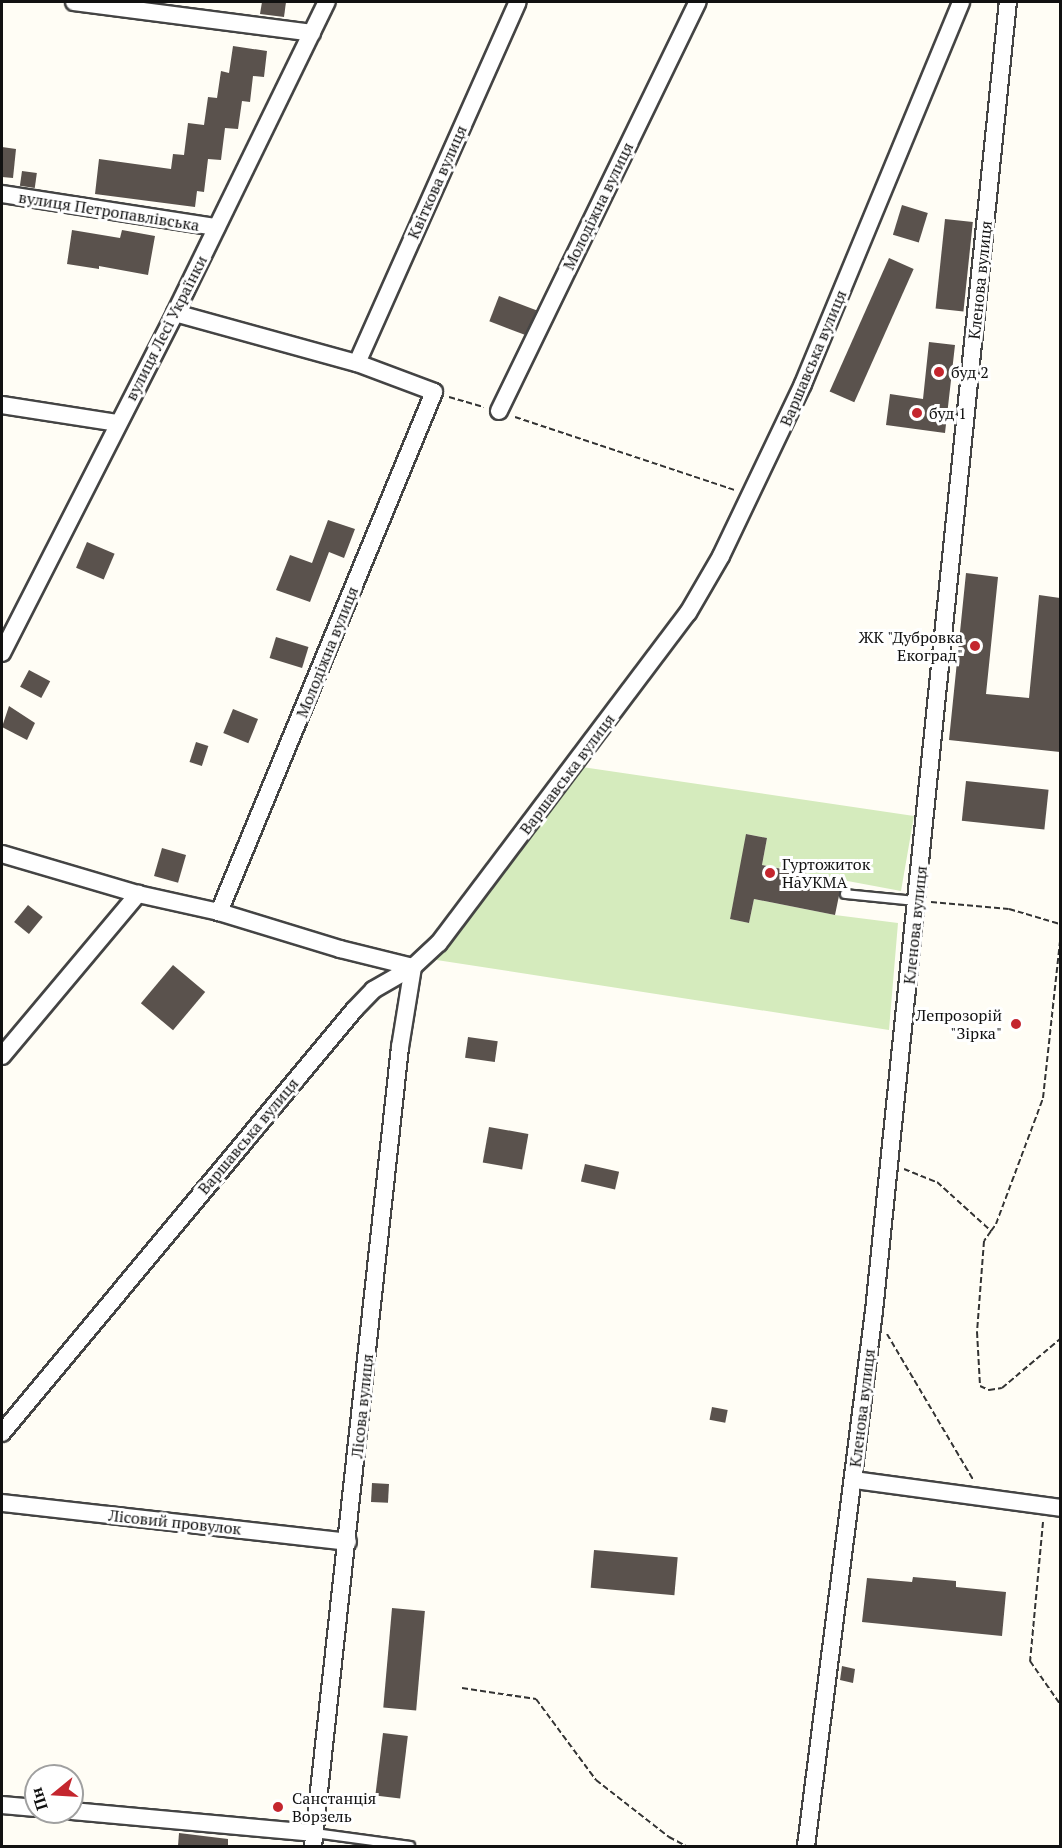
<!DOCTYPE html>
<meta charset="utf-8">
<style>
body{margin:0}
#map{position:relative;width:1062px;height:1848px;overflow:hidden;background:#fffdf5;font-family:"PT Serif",serif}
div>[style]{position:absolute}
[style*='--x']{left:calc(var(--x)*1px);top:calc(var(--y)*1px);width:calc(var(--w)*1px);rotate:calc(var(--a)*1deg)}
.green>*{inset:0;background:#d5ebbd}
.building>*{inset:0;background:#5a524d;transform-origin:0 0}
.path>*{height:2px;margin-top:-1px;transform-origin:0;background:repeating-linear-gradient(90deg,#333 0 6px,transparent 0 9px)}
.roads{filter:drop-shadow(2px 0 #444) drop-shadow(-2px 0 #444) drop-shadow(0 2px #444) drop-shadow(0 -2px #444)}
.service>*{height:8px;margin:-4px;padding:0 4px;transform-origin:4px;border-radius:4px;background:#fff}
.minor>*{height:16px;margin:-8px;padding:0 8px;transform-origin:8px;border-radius:8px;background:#fff}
.dots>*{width:16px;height:16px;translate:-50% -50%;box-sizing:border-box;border:3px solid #fff;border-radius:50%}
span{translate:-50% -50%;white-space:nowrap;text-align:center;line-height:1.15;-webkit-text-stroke:6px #fff;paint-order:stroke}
.street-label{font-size:16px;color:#111}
.poi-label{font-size:16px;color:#111}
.left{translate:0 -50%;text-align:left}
.right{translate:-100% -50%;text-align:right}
.frame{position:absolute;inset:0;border:3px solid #111;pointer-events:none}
.north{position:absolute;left:24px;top:1764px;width:60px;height:60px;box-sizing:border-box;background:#fff;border:2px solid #a0a0a0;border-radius:50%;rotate:252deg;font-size:16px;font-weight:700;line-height:24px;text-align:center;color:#111}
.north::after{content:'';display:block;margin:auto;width:21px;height:27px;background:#c4262e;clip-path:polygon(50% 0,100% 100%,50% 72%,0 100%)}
</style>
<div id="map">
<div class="green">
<i style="clip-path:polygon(582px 767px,914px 816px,901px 891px,762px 865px,767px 838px,747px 834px,730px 919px,749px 923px,754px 899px,835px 915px,898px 923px,889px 1030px,430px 959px)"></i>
</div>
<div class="building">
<i style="clip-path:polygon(262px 2px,286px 2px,284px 17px,260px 14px)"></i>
<i style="clip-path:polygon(233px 46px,267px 51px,264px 77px,253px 76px,250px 102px,242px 101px,238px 129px,225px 128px,221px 160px,208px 159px,204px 192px,197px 191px,195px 207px,95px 194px,99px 159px,171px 169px,173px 154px,184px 155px,188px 123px,204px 125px,208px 97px,217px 98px,221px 71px,229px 73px)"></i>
<i style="clip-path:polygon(2px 147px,16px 149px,13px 178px,2px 177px)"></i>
<i style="left:22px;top:171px;width:15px;height:15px;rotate:8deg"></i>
<i style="left:902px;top:205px;width:27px;height:31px;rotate:17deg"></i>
<i style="left:945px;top:219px;width:28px;height:90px;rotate:6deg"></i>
<i style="clip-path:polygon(72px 230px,120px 238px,122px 230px,155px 236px,148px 275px,99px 266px,99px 269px,67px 264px)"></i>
<i style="left:889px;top:258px;width:27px;height:146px;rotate:24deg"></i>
<i style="left:499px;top:296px;width:40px;height:27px;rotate:21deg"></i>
<i style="clip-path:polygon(929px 342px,955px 345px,945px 433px,886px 425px,890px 394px,923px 399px)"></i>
<i style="clip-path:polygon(328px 520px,355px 529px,344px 558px,329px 552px,310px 602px,276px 590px,290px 555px,312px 563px)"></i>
<i style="left:87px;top:542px;width:30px;height:28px;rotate:23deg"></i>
<i style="clip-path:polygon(966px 573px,998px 577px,986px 694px,1029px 698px,1039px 595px,1060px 598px,1060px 752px,949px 740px)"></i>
<i style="left:276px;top:637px;width:34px;height:22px;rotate:17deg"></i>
<i style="left:29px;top:670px;width:24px;height:19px;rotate:28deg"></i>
<i style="clip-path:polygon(9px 706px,35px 723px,27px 740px,2px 727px)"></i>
<i style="left:233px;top:709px;width:27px;height:26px;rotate:22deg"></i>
<i style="left:196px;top:742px;width:13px;height:21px;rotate:18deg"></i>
<i style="left:966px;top:781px;width:83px;height:40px;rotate:6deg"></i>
<i style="clip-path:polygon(746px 834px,767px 838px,762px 865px,842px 881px,835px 915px,754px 899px,749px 923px,730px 919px)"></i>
<i style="left:162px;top:848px;width:25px;height:29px;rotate:16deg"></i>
<i style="left:28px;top:905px;width:19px;height:22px;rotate:39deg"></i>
<i style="left:173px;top:965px;width:42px;height:50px;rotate:40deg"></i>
<i style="left:468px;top:1037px;width:30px;height:21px;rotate:8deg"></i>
<i style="left:489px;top:1127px;width:40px;height:36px;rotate:10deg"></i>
<i style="left:585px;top:1164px;width:35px;height:18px;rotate:13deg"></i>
<i style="left:712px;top:1407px;width:16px;height:13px;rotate:11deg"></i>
<i style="left:372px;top:1483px;width:17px;height:19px;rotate:3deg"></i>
<i style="left:594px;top:1550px;width:84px;height:38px;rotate:5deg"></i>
<i style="clip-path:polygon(913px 1577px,956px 1581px,956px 1587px,1006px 1592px,1002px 1636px,862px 1622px,867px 1578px,912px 1582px)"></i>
<i style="left:392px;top:1608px;width:33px;height:100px;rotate:5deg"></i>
<i style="clip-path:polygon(842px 1666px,855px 1669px,853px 1683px,840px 1680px)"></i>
<i style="left:383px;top:1733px;width:25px;height:63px;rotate:7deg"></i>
<i style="clip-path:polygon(179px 1833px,228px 1839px,228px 1846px,178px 1846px)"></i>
</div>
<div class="path">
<i style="--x:449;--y:397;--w:36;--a:16"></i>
<i style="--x:515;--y:417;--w:231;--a:18.4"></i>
<i style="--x:931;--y:902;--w:78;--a:5.1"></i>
<i style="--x:1009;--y:909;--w:53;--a:16.4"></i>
<i style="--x:904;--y:1169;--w:35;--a:22"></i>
<i style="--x:937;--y:1182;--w:73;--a:42.2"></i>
<i style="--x:991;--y:1231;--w:9;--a:-54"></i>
<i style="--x:996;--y:1224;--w:134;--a:-69.5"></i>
<i style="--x:1043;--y:1098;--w:157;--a:-83.8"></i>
<i style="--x:991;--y:1231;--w:12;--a:125"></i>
<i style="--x:984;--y:1241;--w:91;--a:94.4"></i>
<i style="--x:977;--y:1332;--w:54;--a:86.8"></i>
<i style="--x:980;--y:1386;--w:10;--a:24"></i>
<i style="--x:989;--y:1390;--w:13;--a:-9"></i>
<i style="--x:1002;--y:1388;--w:76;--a:-40.2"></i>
<i style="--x:887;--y:1334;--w:171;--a:59.4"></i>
<i style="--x:1043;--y:1522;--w:140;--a:95.3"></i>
<i style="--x:1030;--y:1661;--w:52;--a:55.1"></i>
<i style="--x:462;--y:1688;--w:75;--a:8.5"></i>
<i style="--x:536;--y:1699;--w:101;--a:53.5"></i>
<i style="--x:596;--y:1780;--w:93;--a:38"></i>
<i style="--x:669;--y:1837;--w:19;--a:28"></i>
</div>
<div class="roads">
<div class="service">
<i style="--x:845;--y:894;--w:72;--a:5.6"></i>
<i style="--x:315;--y:1833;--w:96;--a:7.8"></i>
</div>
<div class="minor">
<i style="--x:74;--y:2;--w:240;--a:7.4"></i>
<i style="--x:2;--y:194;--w:217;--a:8.8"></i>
<i style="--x:175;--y:313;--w:189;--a:15.4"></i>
<i style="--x:357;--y:363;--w:82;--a:20.6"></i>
<i style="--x:434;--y:392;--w:563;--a:112.46"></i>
<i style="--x:357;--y:363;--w:395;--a:-66"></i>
<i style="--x:2;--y:405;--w:116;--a:8.9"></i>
<i style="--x:499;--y:411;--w:455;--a:-64.1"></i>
<i style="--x:2;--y:653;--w:381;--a:-63"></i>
<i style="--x:175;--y:313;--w:346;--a:-64"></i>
<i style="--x:2;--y:854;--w:142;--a:16.4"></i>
<i style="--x:2;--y:1056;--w:212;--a:-50"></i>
<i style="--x:138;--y:894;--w:83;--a:12.5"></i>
<i style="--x:219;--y:912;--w:127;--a:17"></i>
<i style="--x:340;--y:949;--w:75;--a:13.9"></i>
<i style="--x:413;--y:967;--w:81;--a:99.2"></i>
<i style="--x:400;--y:1047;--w:804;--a:96.21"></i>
<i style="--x:2;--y:1433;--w:550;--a:-50.23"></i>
<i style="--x:354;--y:1010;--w:28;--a:-46"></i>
<i style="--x:373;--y:990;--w:46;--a:-29.9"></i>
<i style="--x:413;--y:967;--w:35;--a:-43"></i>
<i style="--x:439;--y:943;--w:413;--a:-53"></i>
<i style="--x:688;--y:613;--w:66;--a:-59.9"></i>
<i style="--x:721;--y:556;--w:191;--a:-64.5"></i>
<i style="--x:803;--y:384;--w:413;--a:-67.5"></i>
<i style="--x:854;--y:1480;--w:208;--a:7.7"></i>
<i style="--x:2;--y:1503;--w:348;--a:6.4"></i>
<i style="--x:2;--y:1805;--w:34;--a:5"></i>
<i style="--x:72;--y:1811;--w:244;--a:5.2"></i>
<i style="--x:806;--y:1846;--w:539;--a:-82.76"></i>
<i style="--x:874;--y:1311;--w:1316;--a:-84.16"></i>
</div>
</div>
<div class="dots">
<i style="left:939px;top:372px;background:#c4262e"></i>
<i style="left:917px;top:413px;background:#c4262e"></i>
<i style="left:975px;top:646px;background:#c4262e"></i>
<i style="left:770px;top:873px;background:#c4262e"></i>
<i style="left:1016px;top:1024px;background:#c4262e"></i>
<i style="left:278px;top:1807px;background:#c4262e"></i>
</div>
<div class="street-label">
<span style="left:437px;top:182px;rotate:-66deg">Квіткова вулиця</span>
<span style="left:598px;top:206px;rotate:-64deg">Молодіжна вулиця</span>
<span style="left:109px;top:211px;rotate:9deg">вулиця Петропавлівська</span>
<span style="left:980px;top:280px;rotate:-84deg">Кленова вулиця</span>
<span style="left:166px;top:328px;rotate:-63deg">вулиця Лесі Українки</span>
<span style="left:813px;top:358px;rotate:-67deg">Варшавська вулиця</span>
<span style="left:327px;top:652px;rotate:-68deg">Молодіжна вулиця</span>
<span style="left:567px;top:774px;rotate:-53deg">Варшавська вулиця</span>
<span style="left:915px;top:925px;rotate:-84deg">Кленова вулиця</span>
<span style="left:248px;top:1136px;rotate:-50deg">Варшавська вулиця</span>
<span style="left:362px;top:1406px;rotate:-84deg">Лісова вулиця</span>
<span style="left:862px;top:1408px;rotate:-83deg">Кленова вулиця</span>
<span style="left:175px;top:1522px;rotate:6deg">Лісовий провулок</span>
</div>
<div class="poi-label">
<span class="left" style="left:951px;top:372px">буд 2</span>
<span class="left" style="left:929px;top:413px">буд 1</span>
<span class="right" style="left:963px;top:646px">ЖК "Дубровка<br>Екоград"</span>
<span class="left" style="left:782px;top:873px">Гуртожиток<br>НаУКМА</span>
<span class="right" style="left:1002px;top:1024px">Лепрозорій<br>"Зірка"</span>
<span class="left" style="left:292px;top:1807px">Санстанція<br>Ворзель</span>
</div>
<div class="frame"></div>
<div class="north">Пн</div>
</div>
